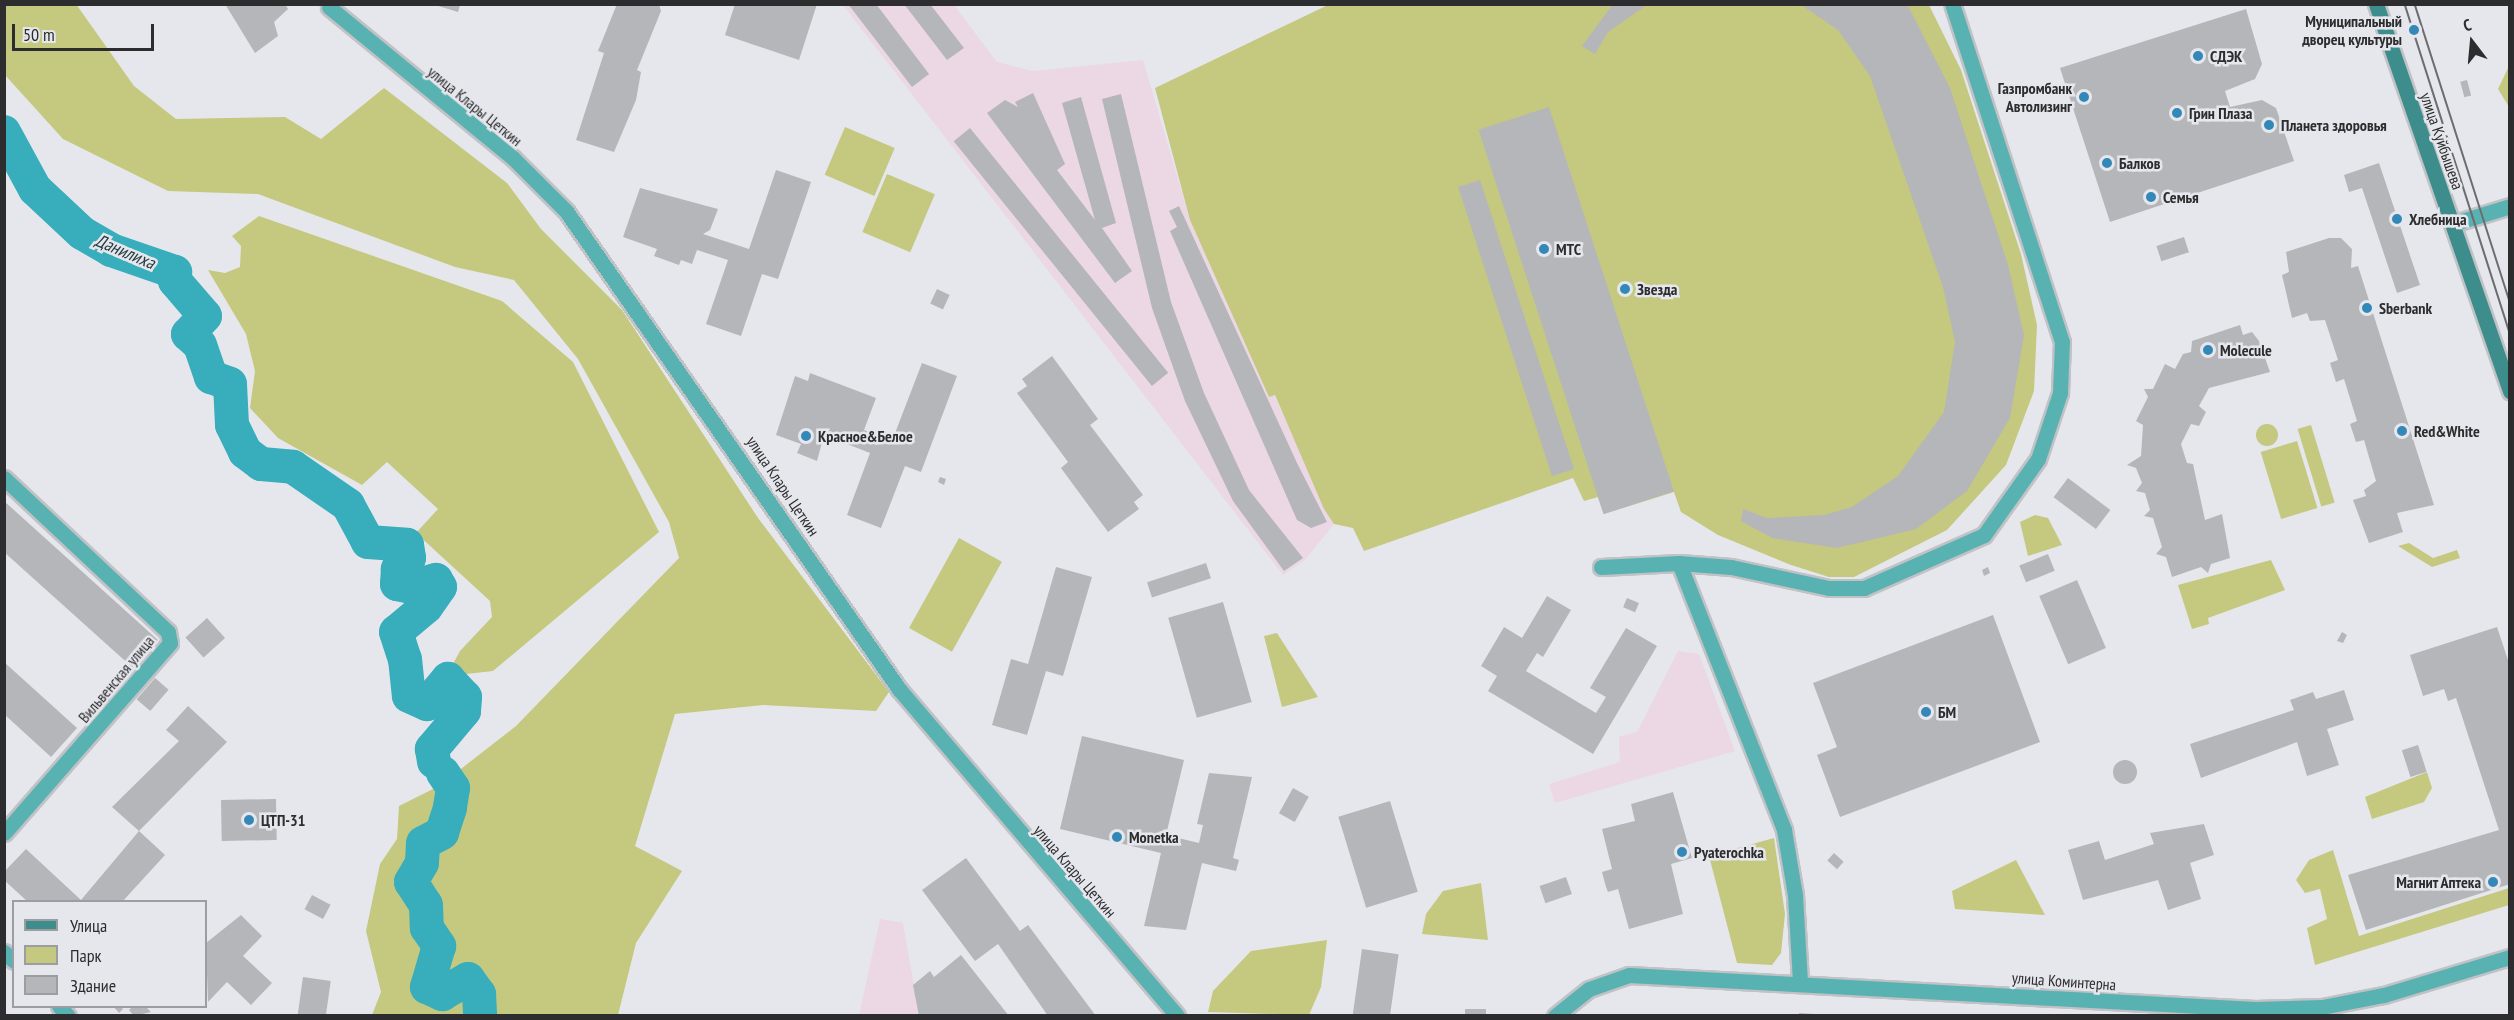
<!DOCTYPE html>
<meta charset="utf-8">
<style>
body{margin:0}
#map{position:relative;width:2514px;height:1020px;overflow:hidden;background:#e6e7ec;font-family:"PT Sans Narrow",sans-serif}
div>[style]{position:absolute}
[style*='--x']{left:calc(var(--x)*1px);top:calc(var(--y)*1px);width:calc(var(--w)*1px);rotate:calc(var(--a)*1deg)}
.industrial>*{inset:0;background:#ecd7e5}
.green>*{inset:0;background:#c5c87f;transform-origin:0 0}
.round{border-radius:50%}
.river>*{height:34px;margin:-17px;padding:0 17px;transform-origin:17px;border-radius:17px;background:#38adbc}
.building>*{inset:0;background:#b5b6ba;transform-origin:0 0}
.roads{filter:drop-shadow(2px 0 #c1c2c6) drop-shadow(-2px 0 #c1c2c6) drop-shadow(0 2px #c1c2c6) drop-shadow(0 -2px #c1c2c6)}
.minor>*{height:15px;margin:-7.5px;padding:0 7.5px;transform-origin:7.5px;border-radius:7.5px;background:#59b2b2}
.tertiary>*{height:15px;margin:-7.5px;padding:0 7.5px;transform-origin:7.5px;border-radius:7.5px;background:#59b2b2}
.secondary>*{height:15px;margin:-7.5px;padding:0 7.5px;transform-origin:7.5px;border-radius:7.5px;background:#3e8d8d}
.tram>*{height:1.5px;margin:-0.75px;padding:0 0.75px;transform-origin:0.75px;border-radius:0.75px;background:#6c6d70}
.dots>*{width:16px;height:16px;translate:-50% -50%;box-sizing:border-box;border:3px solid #e6e7ec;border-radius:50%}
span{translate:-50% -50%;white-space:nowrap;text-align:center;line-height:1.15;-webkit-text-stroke:5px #e6e7ec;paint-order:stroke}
.poi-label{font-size:16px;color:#2d2d2f;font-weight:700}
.right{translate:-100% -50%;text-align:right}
.left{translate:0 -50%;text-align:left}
.street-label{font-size:16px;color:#2d2d2f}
.water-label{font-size:18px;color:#233c40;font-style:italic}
.frame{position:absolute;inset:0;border:6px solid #2d2d2f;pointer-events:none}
.legend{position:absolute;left:12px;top:900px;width:195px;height:108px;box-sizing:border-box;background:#e6e7ec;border:2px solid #9c9da0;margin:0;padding:8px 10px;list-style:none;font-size:18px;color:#2d2d2f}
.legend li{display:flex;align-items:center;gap:12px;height:30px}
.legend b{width:30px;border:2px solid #9c9da0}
.north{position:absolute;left:2442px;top:12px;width:60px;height:60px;-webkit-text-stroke:4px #e6e7ec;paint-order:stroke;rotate:344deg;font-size:16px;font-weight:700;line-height:24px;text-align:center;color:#2d2d2f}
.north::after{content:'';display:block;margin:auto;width:21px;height:27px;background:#2d2d2f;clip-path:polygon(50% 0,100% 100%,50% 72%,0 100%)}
.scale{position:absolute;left:12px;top:24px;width:142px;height:27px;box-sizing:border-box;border:3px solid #2d2d2f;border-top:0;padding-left:8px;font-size:18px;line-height:21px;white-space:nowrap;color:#2d2d2f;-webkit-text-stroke:4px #e6e7ec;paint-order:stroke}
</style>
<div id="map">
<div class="industrial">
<i style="clip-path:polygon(843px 5px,954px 5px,997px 62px,1033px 71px,1143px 60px,1190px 220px,1269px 396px,1274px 395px,1334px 524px,1305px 560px,1283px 575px)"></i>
<i style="clip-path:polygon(1678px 651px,1699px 654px,1735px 751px,1555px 803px,1549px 784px,1620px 762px,1619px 737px,1637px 732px)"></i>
<i style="clip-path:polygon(880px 919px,903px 923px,919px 1015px,859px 1016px)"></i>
</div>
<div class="green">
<i style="clip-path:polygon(76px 4px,134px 86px,176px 119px,285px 117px,321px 139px,384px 88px,507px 183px,541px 229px,622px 310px,758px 518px,889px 692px,876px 711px,763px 705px,675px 714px,635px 846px,682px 871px,636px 943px,618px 1015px,372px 1015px,381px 992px,366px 931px,380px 864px,397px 839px,399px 806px,439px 786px,516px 726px,679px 558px,669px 522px,578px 359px,514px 280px,455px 267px,258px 194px,168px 191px,63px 139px,5px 75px,5px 5px)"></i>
<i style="clip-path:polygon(1328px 5px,1929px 5px,1961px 70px,2021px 254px,2037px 325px,2034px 391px,2006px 465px,1947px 530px,1854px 577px,1829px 577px,1791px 565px,1718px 535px,1681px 512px,1674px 492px,1604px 514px,1598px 497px,1584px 501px,1573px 478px,1364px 551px,1353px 528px,1334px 524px,1324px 509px,1275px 395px,1269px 397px,1190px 220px,1155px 88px)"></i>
<i style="clip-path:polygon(2509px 66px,2509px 107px,2498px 89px)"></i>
<i style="left:845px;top:127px;width:54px;height:52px;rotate:23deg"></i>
<i style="left:887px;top:174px;width:52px;height:63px;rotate:23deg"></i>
<i style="clip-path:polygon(259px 216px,502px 301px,573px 362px,659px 532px,493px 671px,466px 674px,459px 681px,447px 675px,460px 651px,492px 617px,490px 601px,416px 533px,438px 509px,387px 462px,362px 485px,278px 438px,250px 408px,255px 371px,246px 334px,208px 270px,225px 273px,240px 267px,241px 246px,232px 236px)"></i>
<i class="round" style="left:2256px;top:424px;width:22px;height:22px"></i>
<i style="left:2311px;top:425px;width:81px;height:14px;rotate:73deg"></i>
<i style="left:2297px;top:441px;width:70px;height:38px;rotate:73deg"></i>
<i style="clip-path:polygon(2035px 515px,2048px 518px,2062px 545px,2028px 556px,2020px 522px)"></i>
<i style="left:959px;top:538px;width:49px;height:103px;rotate:29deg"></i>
<i style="clip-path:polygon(2409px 543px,2433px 558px,2457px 550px,2460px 558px,2432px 567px,2398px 546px)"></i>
<i style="clip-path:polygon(2271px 560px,2285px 590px,2208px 618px,2209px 624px,2192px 629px,2178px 585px)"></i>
<i style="clip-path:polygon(1277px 633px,1318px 697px,1282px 707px,1264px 636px)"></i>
<i style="clip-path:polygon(2427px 772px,2432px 788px,2424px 802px,2372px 819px,2365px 797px)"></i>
<i style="clip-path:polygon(1774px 838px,1785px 914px,1781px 953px,1772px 965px,1737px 963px,1709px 856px)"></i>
<i style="clip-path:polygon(2333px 850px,2359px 936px,2509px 888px,2509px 905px,2315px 965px,2307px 928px,2327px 919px,2320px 889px,2305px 893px,2296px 880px,2309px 860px)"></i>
<i style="clip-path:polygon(2016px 860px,2045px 915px,1955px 909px,1952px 891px)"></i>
<i style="clip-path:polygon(1481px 883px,1488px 940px,1422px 934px,1426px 914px,1443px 891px)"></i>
<i style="clip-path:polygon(1327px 940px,1321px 987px,1309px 1015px,1208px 1012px,1213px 991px,1251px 951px)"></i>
</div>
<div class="river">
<i style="--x:4;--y:132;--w:65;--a:61.5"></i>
<i style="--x:35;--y:189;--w:64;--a:43.1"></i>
<i style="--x:82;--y:233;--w:34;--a:30"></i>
<i style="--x:111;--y:250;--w:68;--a:19"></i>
<i style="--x:175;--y:272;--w:9;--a:90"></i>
<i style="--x:175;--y:281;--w:46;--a:49.4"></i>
<i style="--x:205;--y:316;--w:25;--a:133"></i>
<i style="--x:188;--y:334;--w:16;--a:43"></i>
<i style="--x:200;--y:345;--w:34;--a:71"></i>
<i style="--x:211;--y:377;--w:20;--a:20"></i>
<i style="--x:230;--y:384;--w:41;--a:87.2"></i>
<i style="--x:232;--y:425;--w:30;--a:64"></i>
<i style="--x:245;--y:452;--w:20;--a:37"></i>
<i style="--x:261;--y:464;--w:32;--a:5"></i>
<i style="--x:293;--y:467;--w:67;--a:34.6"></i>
<i style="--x:348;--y:505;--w:42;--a:61.6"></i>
<i style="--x:368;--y:542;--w:39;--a:4"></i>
<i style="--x:407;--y:545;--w:13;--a:81"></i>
<i style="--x:409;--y:558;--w:16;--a:135"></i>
<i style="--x:398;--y:569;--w:15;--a:94"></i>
<i style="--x:397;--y:584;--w:14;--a:12"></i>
<i style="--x:411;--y:587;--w:26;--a:-16"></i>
<i style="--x:436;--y:580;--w:8;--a:60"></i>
<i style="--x:440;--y:587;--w:24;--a:125"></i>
<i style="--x:426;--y:607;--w:39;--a:140"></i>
<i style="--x:396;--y:632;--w:28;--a:72"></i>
<i style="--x:405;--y:659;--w:37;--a:84"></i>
<i style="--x:409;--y:696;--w:20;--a:24"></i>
<i style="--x:427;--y:704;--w:33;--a:-50"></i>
<i style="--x:448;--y:679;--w:25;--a:47"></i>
<i style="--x:465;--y:697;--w:14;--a:94"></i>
<i style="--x:464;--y:711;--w:50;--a:130.1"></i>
<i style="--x:432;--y:749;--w:13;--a:81"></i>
<i style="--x:443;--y:773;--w:18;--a:56"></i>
<i style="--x:453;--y:788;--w:20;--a:99"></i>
<i style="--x:450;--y:808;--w:26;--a:108"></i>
<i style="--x:442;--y:833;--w:21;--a:152"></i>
<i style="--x:423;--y:843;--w:20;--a:93"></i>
<i style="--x:422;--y:863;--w:22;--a:120"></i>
<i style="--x:411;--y:882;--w:27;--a:57"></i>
<i style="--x:426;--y:905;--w:23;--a:88"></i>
<i style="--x:427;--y:928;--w:22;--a:56"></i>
<i style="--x:439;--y:946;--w:43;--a:106.3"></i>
<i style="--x:427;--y:987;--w:17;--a:25"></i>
<i style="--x:442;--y:994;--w:30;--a:-30"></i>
<i style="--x:468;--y:979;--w:19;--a:54"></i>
<i style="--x:479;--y:994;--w:22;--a:87"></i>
</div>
<div class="building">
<i style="clip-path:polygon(225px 4px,285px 4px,288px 9px,274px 22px,278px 36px,255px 53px)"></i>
<i style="clip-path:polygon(617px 4px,659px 4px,661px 11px,637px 70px,641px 72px,636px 100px,614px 152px,576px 140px,604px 53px,598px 51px)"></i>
<i style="clip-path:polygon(735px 4px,817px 4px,799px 60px,725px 35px)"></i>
<i style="clip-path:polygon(848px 4px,876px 4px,929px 74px,912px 87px)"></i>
<i style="clip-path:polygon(904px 4px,930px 4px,964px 48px,947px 60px)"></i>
<i style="clip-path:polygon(1613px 4px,1648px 4px,1608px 32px,1595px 54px,1582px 46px)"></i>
<i style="clip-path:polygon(1800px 4px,1907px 4px,1950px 88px,2008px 265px,2024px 335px,2010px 418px,1967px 491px,1916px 529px,1837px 548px,1772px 538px,1741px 521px,1743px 509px,1767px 518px,1824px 515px,1852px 507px,1898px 476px,1944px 412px,1955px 342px,1943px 287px,1870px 76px,1838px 30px)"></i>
<i style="clip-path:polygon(435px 5px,460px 5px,458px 12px)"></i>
<i style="clip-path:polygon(2246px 9px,2262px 64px,2255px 79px,2225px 91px,2230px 107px,2262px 100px,2276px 108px,2294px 161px,2110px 222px,2060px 68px)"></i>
<i style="left:2467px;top:80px;width:16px;height:7px;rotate:75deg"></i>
<i style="clip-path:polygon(1033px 93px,1065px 164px,1057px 170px,1095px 220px,1062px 103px,1081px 97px,1116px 223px,1102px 228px,1132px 271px,1115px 283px,987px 113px,1005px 100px,1018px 107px,1015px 102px)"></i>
<i style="clip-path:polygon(1121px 94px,1171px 302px,1204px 393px,1249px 490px,1303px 558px,1284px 571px,1233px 501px,1185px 401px,1152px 308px,1102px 99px)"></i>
<i style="left:1549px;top:107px;width:404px;height:74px;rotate:72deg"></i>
<i style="left:970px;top:128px;width:315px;height:21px;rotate:51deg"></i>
<i style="clip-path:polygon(2379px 163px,2420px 285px,2397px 293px,2362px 188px,2349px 192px,2344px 175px)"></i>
<i style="clip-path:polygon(776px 170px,811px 182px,778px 279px,762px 274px,741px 336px,706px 324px,728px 260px,697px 250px,692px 264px,681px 260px,679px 265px,654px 256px,657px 249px,623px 237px,640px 188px,718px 209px,710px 230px,703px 234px,749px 249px)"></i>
<i style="left:1480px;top:180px;width:304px;height:23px;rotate:72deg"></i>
<i style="clip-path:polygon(1179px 206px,1297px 463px,1327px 522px,1311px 528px,1297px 520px,1170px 231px,1177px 227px,1169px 211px)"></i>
<i style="left:2184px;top:237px;width:16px;height:29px;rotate:72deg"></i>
<i style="clip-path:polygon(2329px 238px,2341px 238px,2352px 249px,2351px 268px,2358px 266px,2434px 505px,2397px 513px,2403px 532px,2369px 543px,2353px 500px,2366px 496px,2364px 490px,2376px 481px,2364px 440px,2356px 442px,2350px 424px,2357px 421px,2344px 379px,2336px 382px,2330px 363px,2338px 360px,2325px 320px,2310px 321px,2307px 313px,2292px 318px,2282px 275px,2289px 272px,2286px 252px)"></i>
<i style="left:937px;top:289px;width:14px;height:16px;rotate:25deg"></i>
<i style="clip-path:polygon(2240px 325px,2243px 335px,2252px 332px,2259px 341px,2270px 372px,2209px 388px,2199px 406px,2206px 412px,2199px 426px,2191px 424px,2181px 444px,2187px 463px,2193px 464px,2205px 520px,2222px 514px,2230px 558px,2211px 564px,2208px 573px,2201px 567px,2172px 577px,2166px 557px,2156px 554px,2162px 547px,2153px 518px,2144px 516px,2150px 510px,2145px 493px,2136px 491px,2142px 483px,2136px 468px,2127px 465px,2141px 456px,2143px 425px,2136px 421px,2148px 397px,2144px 389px,2153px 389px,2165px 364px,2175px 369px,2183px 354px,2191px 352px,2192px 341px)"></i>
<i style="clip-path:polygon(1052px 356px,1098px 419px,1090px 425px,1143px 495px,1134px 502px,1139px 509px,1108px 532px,1061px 468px,1068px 462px,1017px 393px,1027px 386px,1022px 379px)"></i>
<i style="clip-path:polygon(922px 363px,957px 376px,921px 472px,905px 466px,881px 528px,847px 515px,870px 453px,824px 435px,817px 461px,797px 453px,801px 444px,776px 435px,795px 376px,808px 381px,810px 373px,876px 398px,864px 430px,892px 441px)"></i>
<i style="clip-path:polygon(940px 477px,946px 479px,944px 485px,938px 482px)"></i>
<i style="left:2068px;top:478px;width:53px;height:24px;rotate:37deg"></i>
<i style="clip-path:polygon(4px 501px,158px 640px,133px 668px,4px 552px)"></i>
<i style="left:2048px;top:554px;width:18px;height:31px;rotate:68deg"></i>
<i style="left:1206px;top:563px;width:16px;height:62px;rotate:72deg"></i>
<i style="clip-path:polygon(1056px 567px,1092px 577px,1063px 676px,1046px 671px,1027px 735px,992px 725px,1011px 659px,1028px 664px)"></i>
<i style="clip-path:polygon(1988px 567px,1990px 573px,1984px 576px,1982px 570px)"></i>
<i style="left:2077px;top:580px;width:74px;height:41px;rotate:67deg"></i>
<i style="clip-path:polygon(1547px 596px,1571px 610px,1543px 657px,1537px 653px,1526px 671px,1596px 713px,1606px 697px,1590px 688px,1626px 628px,1657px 646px,1593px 754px,1488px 691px,1497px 676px,1481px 666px,1504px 627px,1522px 638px)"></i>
<i style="left:1627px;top:598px;width:13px;height:10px;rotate:23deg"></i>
<i style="left:1223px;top:602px;width:104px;height:57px;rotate:74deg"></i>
<i style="clip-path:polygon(1993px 615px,2040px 742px,1840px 817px,1817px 755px,1837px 747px,1813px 683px)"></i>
<i style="left:207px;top:618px;width:27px;height:29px;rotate:48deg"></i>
<i style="clip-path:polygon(2497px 627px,2510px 666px,2510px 884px,2366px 930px,2348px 875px,2499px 830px,2456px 698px,2448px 701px,2444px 689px,2423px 696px,2410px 655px)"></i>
<i style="clip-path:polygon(2342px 632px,2347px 635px,2343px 643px,2337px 641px)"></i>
<i style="clip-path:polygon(4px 662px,77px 728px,51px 757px,4px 714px)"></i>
<i style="left:155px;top:678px;width:18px;height:28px;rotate:41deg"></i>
<i style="clip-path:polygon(2344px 690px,2354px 720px,2327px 729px,2339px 765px,2307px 776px,2297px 742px,2201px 778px,2190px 744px,2294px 710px,2290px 700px,2313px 692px,2316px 699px)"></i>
<i style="clip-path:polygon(188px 706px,227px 742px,139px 831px,112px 807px,179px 741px,166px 730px)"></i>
<i style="clip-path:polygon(1082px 736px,1184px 760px,1166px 835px,1199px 843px,1203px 825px,1197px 824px,1209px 773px,1252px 777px,1233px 858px,1239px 860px,1236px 871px,1202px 863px,1186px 930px,1144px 926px,1161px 853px,1060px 829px)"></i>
<i style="left:2418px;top:745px;width:28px;height:17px;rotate:72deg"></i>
<i class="round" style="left:2113px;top:760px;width:24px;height:24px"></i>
<i style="left:1293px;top:788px;width:18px;height:29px;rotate:29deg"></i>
<i style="clip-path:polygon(1673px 792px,1692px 858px,1671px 864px,1683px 914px,1629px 929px,1618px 889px,1608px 892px,1606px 887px,1602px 872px,1612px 869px,1602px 829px,1635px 821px,1631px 804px)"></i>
<i style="left:276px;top:799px;width:41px;height:55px;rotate:89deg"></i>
<i style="left:1390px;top:801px;width:95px;height:54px;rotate:73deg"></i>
<i style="clip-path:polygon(2204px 824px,2214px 855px,2190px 863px,2201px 899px,2168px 910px,2158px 880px,2083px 900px,2068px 850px,2099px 841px,2105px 860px,2154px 844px,2150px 833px)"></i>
<i style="clip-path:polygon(139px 831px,165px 855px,122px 902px,28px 902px,4px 880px,4px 872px,26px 849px,81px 900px)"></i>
<i style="left:1834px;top:853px;width:13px;height:10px;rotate:42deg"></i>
<i style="clip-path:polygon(966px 858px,1020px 931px,1028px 925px,1096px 1016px,1048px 1016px,998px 944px,975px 961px,922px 890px)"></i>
<i style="left:1566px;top:877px;width:18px;height:28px;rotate:71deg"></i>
<i style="left:312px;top:895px;width:21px;height:16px;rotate:28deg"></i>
<i style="clip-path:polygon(241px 915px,262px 936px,243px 956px,272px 983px,251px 1005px,227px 982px,208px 1002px,206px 943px)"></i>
<i style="left:1362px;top:949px;width:37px;height:68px;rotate:8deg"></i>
<i style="clip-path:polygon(961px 955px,1009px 1016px,919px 1016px,913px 985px,930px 971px,934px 977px)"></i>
<i style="left:303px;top:977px;width:28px;height:39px;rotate:8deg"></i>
<i style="clip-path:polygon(113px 1006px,120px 1006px,123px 1009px,119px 1013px)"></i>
<i style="clip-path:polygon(133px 1006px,145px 1006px,151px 1012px,134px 1016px,129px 1010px)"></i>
<i style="left:1465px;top:1009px;width:21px;height:7px"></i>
<i style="clip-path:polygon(1799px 1013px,1814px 1014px,1814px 1016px,1799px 1016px)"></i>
</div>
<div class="roads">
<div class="minor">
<i style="--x:329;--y:7;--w:238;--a:39.4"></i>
<i style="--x:513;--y:158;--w:75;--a:45"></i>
<i style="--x:566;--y:211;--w:583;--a:55.14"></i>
<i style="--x:899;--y:689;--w:429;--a:49.6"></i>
<i style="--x:2452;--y:224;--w:61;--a:-17.2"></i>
<i style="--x:4;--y:478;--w:225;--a:43.2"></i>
<i style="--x:168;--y:632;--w:11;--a:80"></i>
<i style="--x:170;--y:643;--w:252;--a:131.1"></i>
<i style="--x:1679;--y:563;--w:287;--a:68.5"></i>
<i style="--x:1784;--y:830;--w:66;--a:80.4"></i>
<i style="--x:1795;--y:895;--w:86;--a:86.7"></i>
<i style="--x:1601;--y:567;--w:78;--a:-2.9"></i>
<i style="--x:1679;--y:563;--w:52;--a:4.4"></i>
<i style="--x:1731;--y:567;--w:100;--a:12.1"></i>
<i style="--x:1829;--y:588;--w:35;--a:0"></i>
<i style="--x:1864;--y:588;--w:131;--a:-23.8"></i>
<i style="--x:1984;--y:535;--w:93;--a:-54.6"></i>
<i style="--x:2038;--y:459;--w:70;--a:-71.6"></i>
<i style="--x:2060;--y:393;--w:51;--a:-87.8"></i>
<i style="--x:2062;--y:342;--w:355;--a:-108"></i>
<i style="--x:1555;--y:1016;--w:43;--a:-38.5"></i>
<i style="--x:1589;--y:989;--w:42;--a:-19.3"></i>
<i style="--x:1629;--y:975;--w:627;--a:3.11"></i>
<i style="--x:2255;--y:1009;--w:67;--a:-1.7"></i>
<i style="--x:2322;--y:1007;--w:63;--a:-11"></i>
<i style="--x:2384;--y:995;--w:132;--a:-16.8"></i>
</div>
<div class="tertiary">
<i style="--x:4;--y:952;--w:13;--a:42"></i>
<i style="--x:59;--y:1006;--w:13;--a:48"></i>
</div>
<div class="secondary">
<i style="--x:2376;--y:4;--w:410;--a:70.9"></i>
</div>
</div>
<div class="tram">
<i style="--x:2405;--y:4;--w:346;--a:72.3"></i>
<i style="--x:2415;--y:4;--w:312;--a:72.3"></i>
</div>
<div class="dots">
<i style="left:2414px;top:30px;background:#3388b8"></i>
<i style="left:2198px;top:56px;background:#3388b8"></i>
<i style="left:2084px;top:97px;background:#3388b8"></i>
<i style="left:2177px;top:113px;background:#3388b8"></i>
<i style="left:2269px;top:125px;background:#3388b8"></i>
<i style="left:2107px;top:163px;background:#3388b8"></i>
<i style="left:2151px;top:197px;background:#3388b8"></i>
<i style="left:2397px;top:219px;background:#3388b8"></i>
<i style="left:1544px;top:249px;background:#3388b8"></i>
<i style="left:1625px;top:289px;background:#3388b8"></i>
<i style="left:2367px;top:308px;background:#3388b8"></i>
<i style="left:2208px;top:350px;background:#3388b8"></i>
<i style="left:2402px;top:431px;background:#3388b8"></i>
<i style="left:806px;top:436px;background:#3388b8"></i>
<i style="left:1926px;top:712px;background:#3388b8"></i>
<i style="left:249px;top:820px;background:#3388b8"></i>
<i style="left:1117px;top:837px;background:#3388b8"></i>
<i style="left:1682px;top:852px;background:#3388b8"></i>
<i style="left:2493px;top:882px;background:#3388b8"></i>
</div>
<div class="poi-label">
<span class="right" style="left:2402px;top:30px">Муниципальный<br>дворец культуры</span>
<span class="left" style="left:2210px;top:56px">СДЭК</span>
<span class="right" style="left:2072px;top:97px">Газпромбанк<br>Автолизинг</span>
<span class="left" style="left:2189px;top:113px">Грин Плаза</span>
<span class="left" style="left:2281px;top:125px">Планета здоровья</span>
<span class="left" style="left:2119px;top:163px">Балков</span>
<span class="left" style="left:2163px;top:197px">Семья</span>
<span class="left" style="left:2409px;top:219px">Хлебница</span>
<span class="left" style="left:1556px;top:249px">МТС</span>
<span class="left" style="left:1637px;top:289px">Звезда</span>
<span class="left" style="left:2379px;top:308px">Sberbank</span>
<span class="left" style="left:2220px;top:350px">Molecule</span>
<span class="left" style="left:2414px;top:431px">Red&amp;White</span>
<span class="left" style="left:818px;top:436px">Красное&amp;Белое</span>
<span class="left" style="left:1938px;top:712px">БМ</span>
<span class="left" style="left:261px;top:820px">ЦТП-31</span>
<span class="left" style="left:1129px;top:837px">Monetka</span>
<span class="left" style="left:1694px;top:852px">Pyaterochka</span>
<span class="right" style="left:2481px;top:882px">Магнит Аптека</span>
</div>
<div class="street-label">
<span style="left:475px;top:106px;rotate:39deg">улица Клары Цеткин</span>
<span style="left:2442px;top:141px;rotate:71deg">улица Куйбышева</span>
<span style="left:783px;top:486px;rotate:56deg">улица Клары Цеткин</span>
<span style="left:116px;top:679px;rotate:-50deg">Вильвенская улица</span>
<span style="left:1075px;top:871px;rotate:49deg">улица Клары Цеткин</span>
<span style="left:2064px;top:981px;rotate:4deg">улица Коминтерна</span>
</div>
<div class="water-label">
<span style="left:125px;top:252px;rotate:23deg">Данилиха</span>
</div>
<div class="frame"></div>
<ul class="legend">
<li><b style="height:8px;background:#3e8d8d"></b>Улица</li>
<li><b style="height:16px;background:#c5c87f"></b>Парк</li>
<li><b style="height:16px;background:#b5b6ba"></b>Здание</li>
</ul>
<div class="north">С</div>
<div class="scale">50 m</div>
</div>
